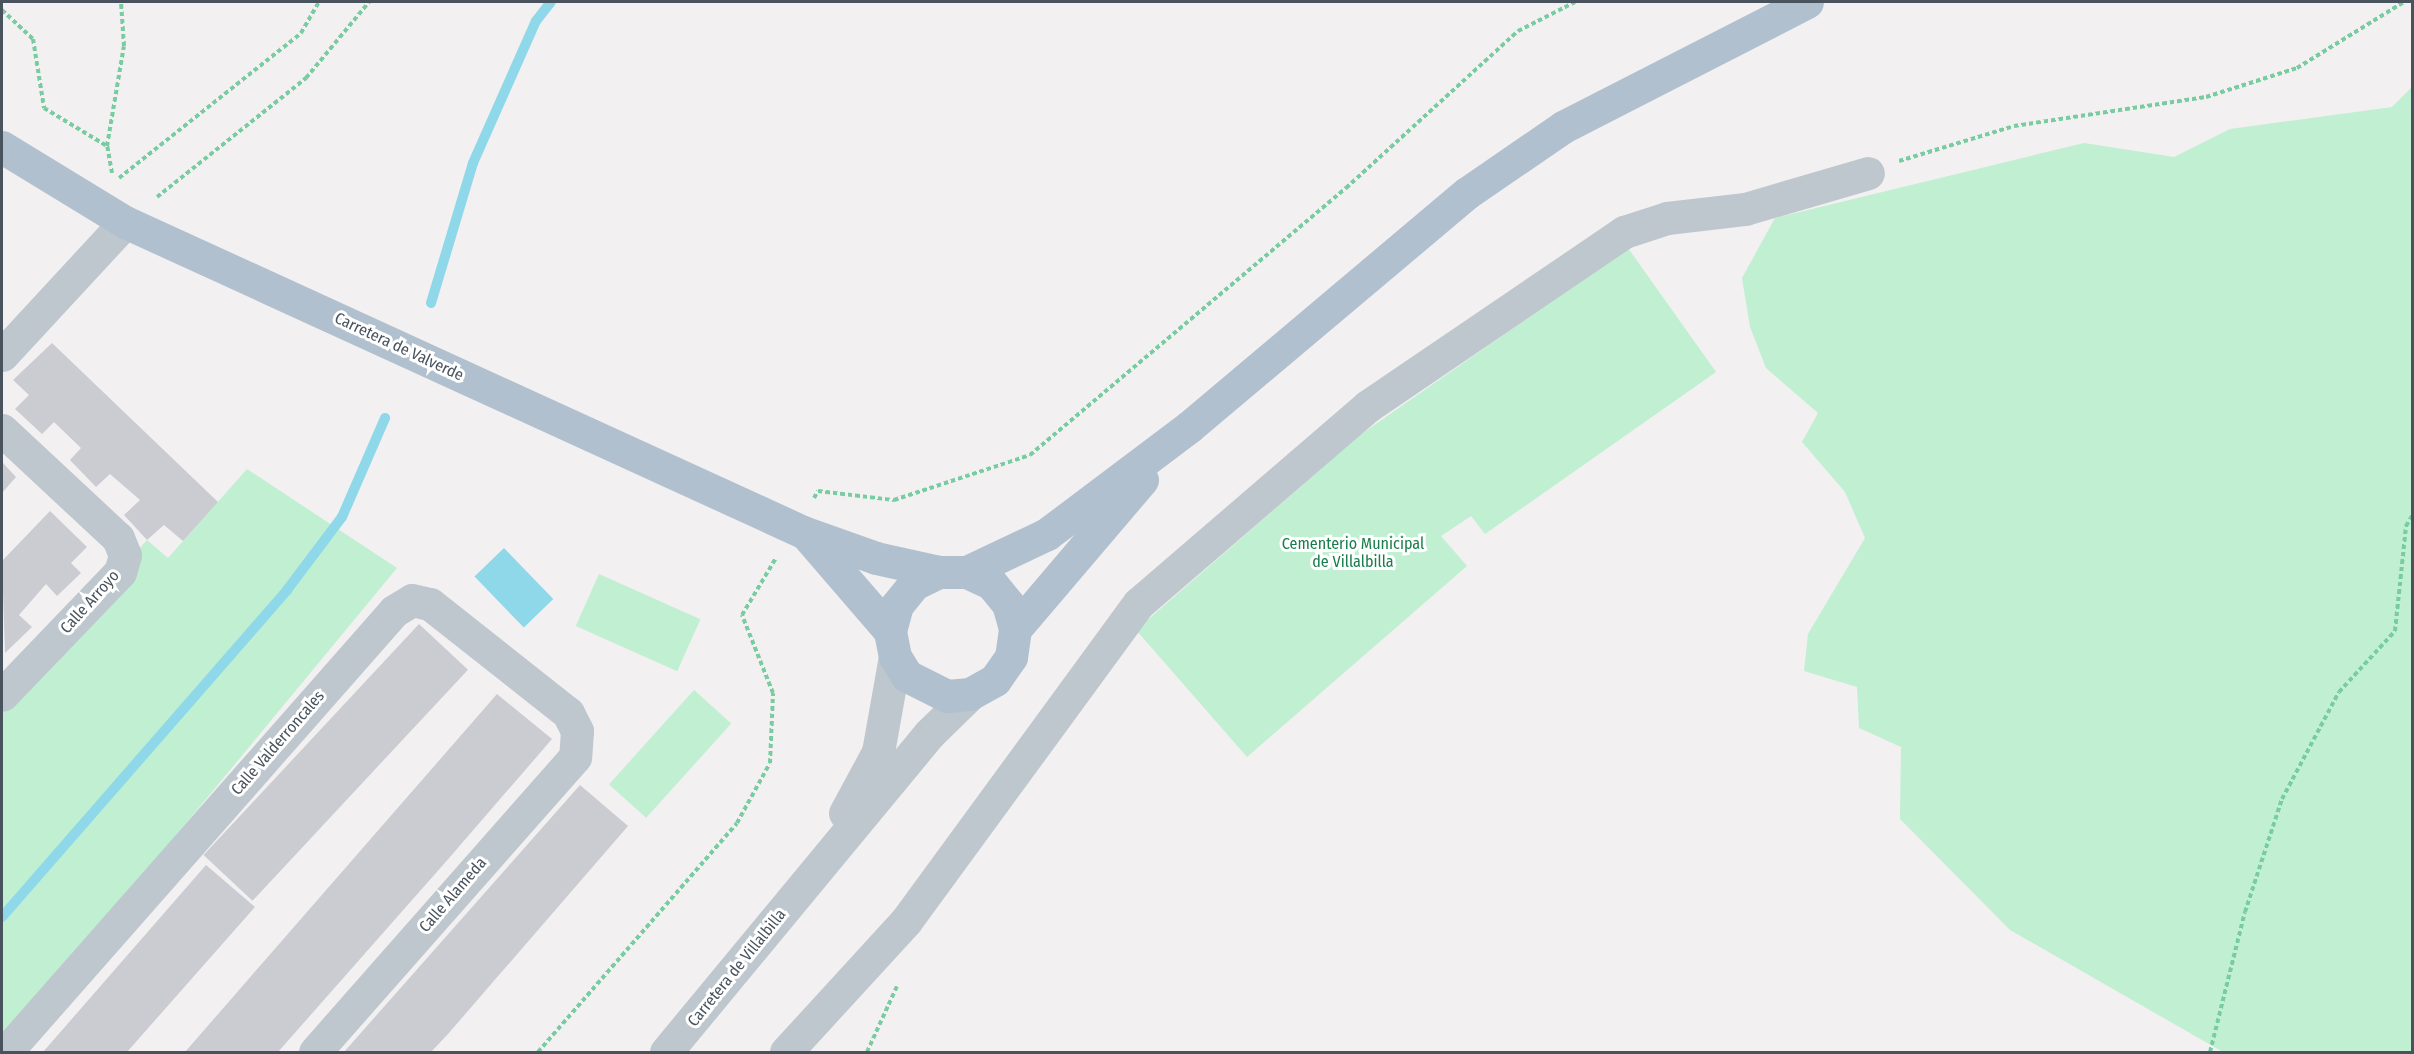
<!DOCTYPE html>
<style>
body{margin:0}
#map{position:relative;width:2414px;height:1054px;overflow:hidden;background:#f2f0f0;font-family:"Fira Sans Condensed",sans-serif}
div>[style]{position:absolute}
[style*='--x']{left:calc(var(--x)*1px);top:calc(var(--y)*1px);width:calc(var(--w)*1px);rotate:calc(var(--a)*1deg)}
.green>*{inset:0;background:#c0efd2;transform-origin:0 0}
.water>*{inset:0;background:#8ed8ea;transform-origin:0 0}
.stream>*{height:10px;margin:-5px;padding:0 5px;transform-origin:5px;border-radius:5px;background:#8ed8ea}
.building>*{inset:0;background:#caccd2;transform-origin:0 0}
.path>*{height:4px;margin-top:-2px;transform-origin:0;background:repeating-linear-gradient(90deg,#79cca2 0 4.5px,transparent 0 7.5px)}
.minor>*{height:33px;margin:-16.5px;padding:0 16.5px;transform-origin:16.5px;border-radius:16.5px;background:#bec7ce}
.major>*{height:33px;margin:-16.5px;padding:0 16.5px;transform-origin:16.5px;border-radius:16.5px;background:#b1c0ce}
span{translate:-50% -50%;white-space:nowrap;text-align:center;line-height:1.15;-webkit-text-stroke:6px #fff;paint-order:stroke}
.street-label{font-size:16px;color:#48535d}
.park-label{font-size:16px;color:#197e4b}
.frame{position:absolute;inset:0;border:3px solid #48535d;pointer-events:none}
</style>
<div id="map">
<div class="green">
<i style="clip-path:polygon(2412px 87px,2412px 1052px,2223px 1052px,2010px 930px,1900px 819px,1901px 747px,1859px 728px,1857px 687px,1804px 671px,1808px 634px,1865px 538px,1845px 492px,1802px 442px,1818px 413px,1766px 368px,1750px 327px,1742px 278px,1775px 218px,2084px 143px,2174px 157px,2230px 129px,2392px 107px)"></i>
<i style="clip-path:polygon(1628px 248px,1716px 372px,1485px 534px,1471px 516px,1441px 536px,1467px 566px,1247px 757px,1136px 630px,1360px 435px)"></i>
<i style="clip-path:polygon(247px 469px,397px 568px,2px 1046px,2px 698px,147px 540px,168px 558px)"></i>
<i style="left:599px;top:574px;width:111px;height:57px;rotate:24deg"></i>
<i style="left:694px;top:690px;width:50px;height:127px;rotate:42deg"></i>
</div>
<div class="water">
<i style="left:504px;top:548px;width:71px;height:41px;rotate:46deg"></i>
</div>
<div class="stream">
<i style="--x:431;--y:303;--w:146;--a:-73.3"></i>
<i style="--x:473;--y:163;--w:155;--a:-66.1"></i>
<i style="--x:536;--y:21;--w:24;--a:-52"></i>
<i style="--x:2;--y:917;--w:434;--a:-48.9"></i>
<i style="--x:287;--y:590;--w:91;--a:-53"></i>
<i style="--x:342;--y:517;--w:108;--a:-66.5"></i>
</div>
<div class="building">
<i style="clip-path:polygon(52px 343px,218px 502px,183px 541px,164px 525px,147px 540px,124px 515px,140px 500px,110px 474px,96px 487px,70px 460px,81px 448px,54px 422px,42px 434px,15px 409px,29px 395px,13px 380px)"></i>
<i style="clip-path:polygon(2px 462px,16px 477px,2px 493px)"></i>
<i style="clip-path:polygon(50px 511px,87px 547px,71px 563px,81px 573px,57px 596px,46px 584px,19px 615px,32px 627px,5px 653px,2px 561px)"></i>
<i style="left:419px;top:624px;width:67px;height:316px;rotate:43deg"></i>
<i style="clip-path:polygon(497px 694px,552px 739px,450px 857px,278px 1052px,185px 1052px)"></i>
<i style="clip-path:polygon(580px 785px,628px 826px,448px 1034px,431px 1052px,344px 1052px)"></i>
<i style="clip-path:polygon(206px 865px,255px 907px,127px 1052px,43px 1052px)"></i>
</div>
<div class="path">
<i style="--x:2;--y:10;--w:42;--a:43.1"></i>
<i style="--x:33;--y:39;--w:70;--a:80.9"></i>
<i style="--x:44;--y:108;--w:74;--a:31.1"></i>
<i style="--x:1899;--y:161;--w:120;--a:-16.9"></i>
<i style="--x:2014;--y:126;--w:194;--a:-8.6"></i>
<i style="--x:2206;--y:97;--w:96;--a:-17.7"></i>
<i style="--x:2297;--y:68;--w:126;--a:-31.7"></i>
<i style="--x:112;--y:173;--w:27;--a:-100"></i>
<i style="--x:107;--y:146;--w:101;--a:-80.4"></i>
<i style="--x:124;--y:46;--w:44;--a:-93.9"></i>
<i style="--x:119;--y:178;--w:233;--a:-38.5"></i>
<i style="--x:301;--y:33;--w:36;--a:-60"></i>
<i style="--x:157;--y:197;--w:191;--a:-38.6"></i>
<i style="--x:306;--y:78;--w:99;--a:-50.3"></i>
<i style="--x:814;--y:498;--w:8;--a:-60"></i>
<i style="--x:818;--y:491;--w:77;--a:6.8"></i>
<i style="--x:894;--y:500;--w:143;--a:-18.3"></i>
<i style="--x:1030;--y:455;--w:414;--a:-40.2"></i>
<i style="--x:1346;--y:188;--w:233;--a:-42.4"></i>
<i style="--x:1518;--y:31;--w:64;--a:-27"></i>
<i style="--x:538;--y:1052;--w:303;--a:-49"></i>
<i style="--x:737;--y:823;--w:68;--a:-61.2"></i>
<i style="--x:770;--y:763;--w:70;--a:-87.5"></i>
<i style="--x:773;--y:693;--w:84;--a:-111.7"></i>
<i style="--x:742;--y:615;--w:66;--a:-59.2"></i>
<i style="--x:867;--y:1052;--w:75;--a:-65.5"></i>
<i style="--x:2210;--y:1052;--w:144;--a:-76"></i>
<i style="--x:2245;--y:912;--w:119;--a:-71.9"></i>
<i style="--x:2282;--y:799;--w:121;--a:-62"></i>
<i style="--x:2339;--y:692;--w:83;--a:-47.4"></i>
<i style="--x:2395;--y:631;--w:106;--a:-84"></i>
<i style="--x:2406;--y:526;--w:12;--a:-59"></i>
</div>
<div class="minor">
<i style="--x:2;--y:355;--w:181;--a:-47.2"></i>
<i style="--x:2;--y:430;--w:158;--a:43"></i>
<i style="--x:118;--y:538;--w:18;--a:68"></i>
<i style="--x:125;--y:555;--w:18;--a:106"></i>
<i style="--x:120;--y:572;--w:170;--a:133.8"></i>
<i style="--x:845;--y:813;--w:69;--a:-61.6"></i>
<i style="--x:878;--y:752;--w:97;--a:-79.9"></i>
<i style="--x:6;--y:1052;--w:587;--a:-48.66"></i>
<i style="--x:394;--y:611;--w:21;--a:-31"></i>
<i style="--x:412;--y:600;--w:18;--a:13"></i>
<i style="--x:430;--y:604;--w:176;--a:38.3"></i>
<i style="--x:568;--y:713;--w:20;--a:63"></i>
<i style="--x:577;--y:731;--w:26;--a:94"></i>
<i style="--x:575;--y:757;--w:393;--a:131.4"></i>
<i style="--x:666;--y:1052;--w:413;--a:-50.4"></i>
<i style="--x:929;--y:734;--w:57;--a:-44.3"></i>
<i style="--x:786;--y:1052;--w:178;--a:-47.5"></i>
<i style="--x:906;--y:921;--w:394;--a:-53.8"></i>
<i style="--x:1139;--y:603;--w:302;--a:-40.7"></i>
<i style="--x:1368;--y:406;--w:310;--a:-34.2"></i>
<i style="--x:1624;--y:232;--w:45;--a:-18"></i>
<i style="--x:1667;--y:218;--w:79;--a:-6.6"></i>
<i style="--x:1745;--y:209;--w:128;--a:-16.3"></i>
</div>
<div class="major">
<i style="--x:2;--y:147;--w:144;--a:31.4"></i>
<i style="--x:125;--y:222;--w:746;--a:24.57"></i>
<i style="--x:803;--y:532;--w:77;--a:19.6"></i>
<i style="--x:876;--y:558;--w:65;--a:12.5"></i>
<i style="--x:807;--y:535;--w:127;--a:49.2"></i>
<i style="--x:967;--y:572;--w:26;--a:25"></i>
<i style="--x:991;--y:583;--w:27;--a:51"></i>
<i style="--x:1008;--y:604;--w:26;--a:74"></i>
<i style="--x:1015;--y:629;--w:28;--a:98"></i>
<i style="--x:1011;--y:657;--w:28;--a:125"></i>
<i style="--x:995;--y:680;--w:29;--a:151"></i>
<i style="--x:970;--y:694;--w:23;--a:175"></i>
<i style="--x:947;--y:696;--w:45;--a:-153.4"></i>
<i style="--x:907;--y:676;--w:22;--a:-122"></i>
<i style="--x:895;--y:657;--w:26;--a:-101"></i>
<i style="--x:890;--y:631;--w:27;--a:-75"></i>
<i style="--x:897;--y:605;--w:27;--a:-51"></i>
<i style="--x:914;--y:584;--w:28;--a:-26"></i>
<i style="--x:939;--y:572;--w:28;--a:0"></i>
<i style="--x:967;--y:572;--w:89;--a:-25.4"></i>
<i style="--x:1047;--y:534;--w:178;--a:-37"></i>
<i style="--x:1189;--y:427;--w:363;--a:-40.1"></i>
<i style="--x:1467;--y:193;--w:116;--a:-34.5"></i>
<i style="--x:1563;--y:127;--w:274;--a:-27.1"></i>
<i style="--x:1015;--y:629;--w:196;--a:-49.6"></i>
</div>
<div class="street-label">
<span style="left:399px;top:347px;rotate:25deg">Carretera de Valverde</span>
<span style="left:90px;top:602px;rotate:-48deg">Calle Arroyo</span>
<span style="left:278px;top:743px;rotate:-49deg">Calle Valderroncales</span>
<span style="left:453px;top:895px;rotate:-49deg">Calle Alameda</span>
<span style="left:737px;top:968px;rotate:-51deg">Carretera de Villalbilla</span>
</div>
<div class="park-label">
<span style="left:1353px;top:553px">Cementerio Municipal<br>de Villalbilla</span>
</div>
<div class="frame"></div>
</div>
